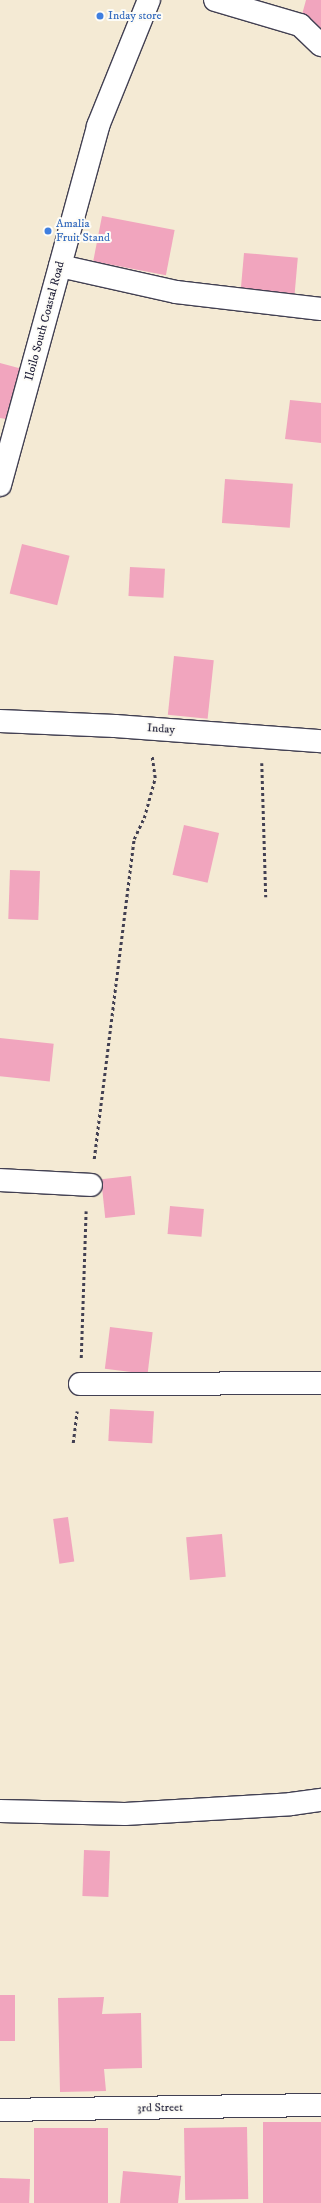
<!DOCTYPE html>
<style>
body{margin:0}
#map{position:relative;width:321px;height:2203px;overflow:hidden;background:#f4ead4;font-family:"IM FELL DW Pica",serif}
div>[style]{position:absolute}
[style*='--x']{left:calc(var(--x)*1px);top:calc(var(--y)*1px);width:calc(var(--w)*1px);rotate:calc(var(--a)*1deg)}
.building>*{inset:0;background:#f1a5be;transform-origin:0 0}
.path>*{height:2.5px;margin-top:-1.25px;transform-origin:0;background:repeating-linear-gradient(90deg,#424052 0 3px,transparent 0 6px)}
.roads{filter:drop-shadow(1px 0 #424052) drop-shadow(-1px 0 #424052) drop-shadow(0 1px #424052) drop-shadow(0 -1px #424052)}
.minor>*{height:22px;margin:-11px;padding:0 11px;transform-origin:11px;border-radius:11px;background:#fff}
.dots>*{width:11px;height:11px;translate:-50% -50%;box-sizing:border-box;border:2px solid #fdfcf7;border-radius:50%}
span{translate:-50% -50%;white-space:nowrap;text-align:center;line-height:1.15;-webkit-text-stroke:4px #fdfcf7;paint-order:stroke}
.shop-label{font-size:12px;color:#366cbe}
.left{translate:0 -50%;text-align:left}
.street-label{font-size:12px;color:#22223b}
</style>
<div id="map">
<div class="building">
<i style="clip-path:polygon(306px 0,321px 0,321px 28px,300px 22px)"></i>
<i style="left:102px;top:216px;width:74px;height:46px;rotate:11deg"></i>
<i style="left:244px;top:253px;width:54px;height:36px;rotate:5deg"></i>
<i style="clip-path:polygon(0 363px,26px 370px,12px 420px,0 418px)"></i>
<i style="clip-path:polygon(290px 400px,321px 403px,321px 443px,285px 439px)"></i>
<i style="left:225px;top:479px;width:68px;height:44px;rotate:4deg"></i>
<i style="left:22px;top:544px;width:49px;height:51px;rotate:14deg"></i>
<i style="left:130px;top:567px;width:35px;height:29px;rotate:3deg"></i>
<i style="left:174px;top:656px;width:40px;height:59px;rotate:6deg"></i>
<i style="left:184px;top:825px;width:36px;height:51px;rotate:13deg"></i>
<i style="left:10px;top:870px;width:30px;height:49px;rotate:2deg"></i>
<i style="left:0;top:1038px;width:54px;height:38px;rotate:6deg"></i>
<i style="left:131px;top:1176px;width:39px;height:30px;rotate:84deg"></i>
<i style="left:170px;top:1206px;width:34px;height:28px;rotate:5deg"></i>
<i style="left:110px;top:1327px;width:43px;height:42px;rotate:7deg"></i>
<i style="left:110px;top:1409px;width:44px;height:32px;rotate:3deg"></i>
<i style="left:68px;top:1517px;width:45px;height:15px;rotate:82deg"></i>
<i style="left:222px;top:1534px;width:43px;height:36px;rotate:85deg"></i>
<i style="left:84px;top:1850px;width:26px;height:46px;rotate:2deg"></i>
<i style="left:0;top:1995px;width:15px;height:46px"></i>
<i style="clip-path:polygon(104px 1997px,102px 2014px,141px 2013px,142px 2068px,104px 2069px,106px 2091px,60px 2092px,58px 1998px)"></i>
<i style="left:321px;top:2122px;width:81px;height:58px;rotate:90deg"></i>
<i style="left:247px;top:2127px;width:72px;height:63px;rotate:89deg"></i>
<i style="left:34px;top:2128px;width:74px;height:75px"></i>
<i style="clip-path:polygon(123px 2171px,181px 2176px,178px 2203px,120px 2203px)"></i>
<i style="left:0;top:2178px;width:30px;height:25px;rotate:2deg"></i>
</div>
<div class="path">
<i style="--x:262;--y:763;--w:134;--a:88.3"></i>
<i style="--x:94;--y:1159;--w:322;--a:-82.9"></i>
<i style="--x:134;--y:839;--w:23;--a:-65"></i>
<i style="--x:144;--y:818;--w:41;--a:-74.6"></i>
<i style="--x:155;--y:778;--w:22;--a:-98"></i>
<i style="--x:81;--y:1358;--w:147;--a:-88.1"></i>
<i style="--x:73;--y:1443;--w:32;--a:-83"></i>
</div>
<div class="roads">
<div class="minor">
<i style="--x:215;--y:0;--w:89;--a:16.4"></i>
<i style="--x:300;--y:25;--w:29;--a:44"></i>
<i style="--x:60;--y:266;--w:119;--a:12.6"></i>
<i style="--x:176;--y:292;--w:146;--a:6.7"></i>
<i style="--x:0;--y:485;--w:372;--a:-74.7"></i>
<i style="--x:98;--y:126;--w:136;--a:-68"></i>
<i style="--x:0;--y:721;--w:115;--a:2.5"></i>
<i style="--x:115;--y:726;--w:207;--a:4.2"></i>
<i style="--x:0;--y:1180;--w:91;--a:3.1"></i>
<i style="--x:80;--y:1384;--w:241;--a:-0.2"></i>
<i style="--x:0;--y:1811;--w:125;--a:1.4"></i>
<i style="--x:125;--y:1814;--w:166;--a:-3.4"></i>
<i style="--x:291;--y:1804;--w:30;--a:-8"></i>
<i style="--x:0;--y:2110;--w:321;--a:-0.9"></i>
</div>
</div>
<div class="dots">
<i style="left:100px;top:16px;background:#3f7fe0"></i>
<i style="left:48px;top:231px;background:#3f7fe0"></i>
</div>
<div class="shop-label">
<span class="left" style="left:108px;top:16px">Inday store</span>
<span class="left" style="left:56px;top:231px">Amalia<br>Fruit Stand</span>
</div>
<div class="street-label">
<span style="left:45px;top:321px;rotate:-75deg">Iloilo South Coastal Road</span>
<span style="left:161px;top:729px;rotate:4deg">Inday</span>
<span style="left:160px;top:2108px;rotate:-1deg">3rd Street</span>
</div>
</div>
